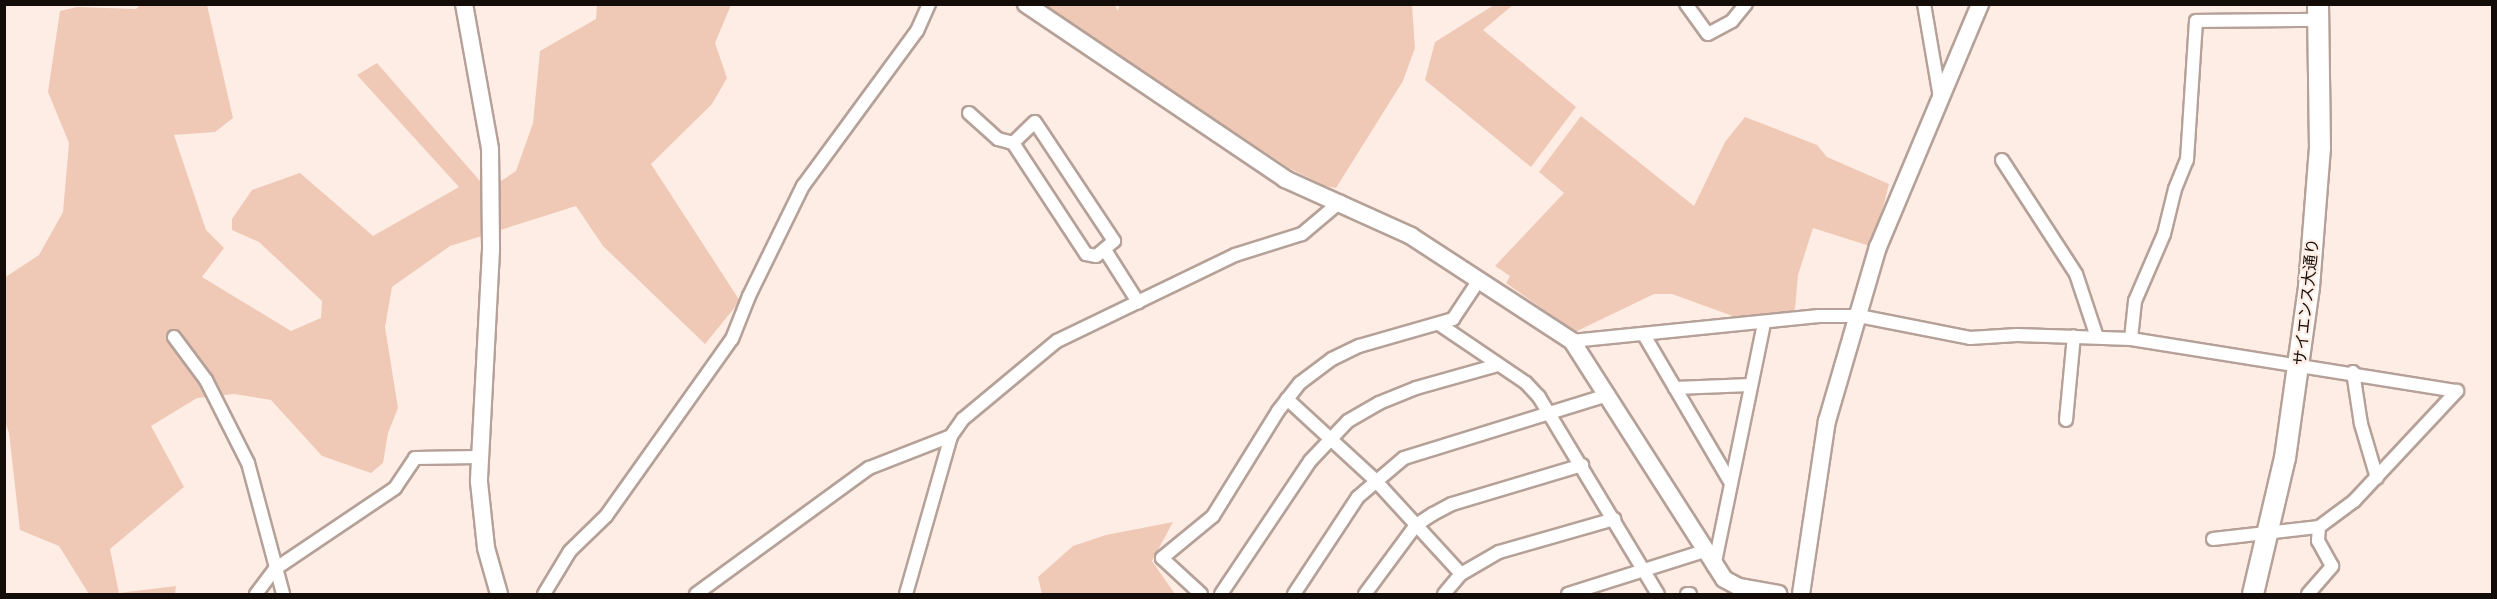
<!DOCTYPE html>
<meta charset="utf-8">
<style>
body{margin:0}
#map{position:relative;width:2497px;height:599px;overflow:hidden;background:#feede4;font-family:"Roboto Serif","Noto Sans JP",serif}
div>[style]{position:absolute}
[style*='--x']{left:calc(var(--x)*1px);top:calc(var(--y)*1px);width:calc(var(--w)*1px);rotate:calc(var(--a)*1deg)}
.green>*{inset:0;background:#efc9b6}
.roads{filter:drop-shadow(2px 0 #b5a198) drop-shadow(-2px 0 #b5a198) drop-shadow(0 2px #b5a198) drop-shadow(0 -2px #b5a198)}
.street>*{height:12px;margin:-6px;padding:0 6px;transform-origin:6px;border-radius:6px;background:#fff}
.secondary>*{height:16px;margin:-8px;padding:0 8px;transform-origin:8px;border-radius:8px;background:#fff}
.primary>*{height:20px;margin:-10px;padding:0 10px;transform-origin:10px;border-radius:10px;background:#fff}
span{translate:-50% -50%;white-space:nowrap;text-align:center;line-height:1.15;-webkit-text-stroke:4.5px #feede4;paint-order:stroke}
.street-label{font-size:16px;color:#130c09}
.frame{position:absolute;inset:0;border:6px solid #130c09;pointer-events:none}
</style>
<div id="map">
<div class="green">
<i style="clip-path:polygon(140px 5px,207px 5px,233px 118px,215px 132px,174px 135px,206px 230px,224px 248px,202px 277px,291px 331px,321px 318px,322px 301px,259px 242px,232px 230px,232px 219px,252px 190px,300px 173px,373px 236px,459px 187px,357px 75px,377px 63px,480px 181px,501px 181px,516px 171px,533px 123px,540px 51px,596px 19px,597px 5px,731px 5px,715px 43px,727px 78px,712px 104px,651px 164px,740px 301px,705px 344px,603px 246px,576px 206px,450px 246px,392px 287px,385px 327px,398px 408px,388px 433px,383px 463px,371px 473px,322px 456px,271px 400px,234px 394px,197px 398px,151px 426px,184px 487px,110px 549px,119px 593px,176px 586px,175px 594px,89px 594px,59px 546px,20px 530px,9px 433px,5px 421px,4px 278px,39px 255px,63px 212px,69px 143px,48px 92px,60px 11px,77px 7px,136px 9px)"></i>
<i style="clip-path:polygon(1119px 5px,1412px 5px,1415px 48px,1403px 81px,1336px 188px,1325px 186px,1289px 168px,1044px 5px,1115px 5px,1118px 11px)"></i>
<i style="clip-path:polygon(1494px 5px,1513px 5px,1483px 30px,1576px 107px,1531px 167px,1425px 80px,1435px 42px)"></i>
<i style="clip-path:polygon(1581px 116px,1694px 206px,1725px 142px,1745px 117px,1817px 145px,1827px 157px,1889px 184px,1873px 247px,1813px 228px,1798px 275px,1795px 309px,1784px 315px,1741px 319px,1672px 294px,1654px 294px,1575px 332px,1506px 283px,1510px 276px,1495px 266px,1564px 193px,1539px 172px)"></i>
<i style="clip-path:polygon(1173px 522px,1152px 561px,1175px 594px,1042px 594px,1038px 577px,1073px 546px,1106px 535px)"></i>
</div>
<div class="roads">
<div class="street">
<i style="--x:1686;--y:4;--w:37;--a:54"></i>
<i style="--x:1708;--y:34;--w:27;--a:-28"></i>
<i style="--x:1732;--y:21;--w:22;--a:-51"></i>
<i style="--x:1924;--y:4;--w:95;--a:80.3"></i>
<i style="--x:969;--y:113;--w:39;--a:42"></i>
<i style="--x:998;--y:139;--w:16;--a:15"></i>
<i style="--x:1035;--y:122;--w:143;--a:56.4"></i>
<i style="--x:1114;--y:241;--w:23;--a:140"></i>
<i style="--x:1096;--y:256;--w:10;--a:-169"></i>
<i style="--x:1086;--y:254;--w:133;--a:-123.3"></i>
<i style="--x:1013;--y:143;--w:30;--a:-44"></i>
<i style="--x:2002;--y:160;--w:136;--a:57"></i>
<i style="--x:2076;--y:274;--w:66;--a:71.6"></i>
<i style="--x:1105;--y:250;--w:62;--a:57.6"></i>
<i style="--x:1439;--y:324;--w:105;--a:34.1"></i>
<i style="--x:1526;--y:383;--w:19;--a:47"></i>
<i style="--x:1539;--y:397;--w:230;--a:58.9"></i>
<i style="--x:1644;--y:335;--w:168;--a:59.6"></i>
<i style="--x:174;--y:337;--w:54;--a:53.3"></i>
<i style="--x:206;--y:380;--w:93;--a:63.2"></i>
<i style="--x:248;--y:463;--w:136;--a:75"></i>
<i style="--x:2131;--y:339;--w:38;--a:-84"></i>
<i style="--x:2135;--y:301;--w:73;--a:-66.6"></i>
<i style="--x:2164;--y:234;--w:46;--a:-76.3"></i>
<i style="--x:2175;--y:189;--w:31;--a:-68"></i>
<i style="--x:2187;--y:160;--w:139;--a:-86.3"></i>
<i style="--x:2196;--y:21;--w:123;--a:-0.5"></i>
<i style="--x:1572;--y:341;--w:248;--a:-5.8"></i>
<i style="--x:1819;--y:316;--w:40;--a:0"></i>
<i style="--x:1859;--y:316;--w:113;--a:11.2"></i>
<i style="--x:1970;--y:338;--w:47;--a:-3.7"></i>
<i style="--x:2017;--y:335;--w:114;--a:2"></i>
<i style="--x:2131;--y:339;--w:330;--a:9.1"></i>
<i style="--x:2353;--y:372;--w:53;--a:81.3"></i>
<i style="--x:2361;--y:424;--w:56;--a:73.5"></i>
<i style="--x:1675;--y:388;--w:76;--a:-2.3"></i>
<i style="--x:1287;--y:399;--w:120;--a:42.6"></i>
<i style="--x:1375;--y:480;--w:127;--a:47.5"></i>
<i style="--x:2066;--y:420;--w:84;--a:-84.6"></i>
<i style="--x:2213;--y:539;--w:107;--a:-6.5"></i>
<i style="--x:1714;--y:567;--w:248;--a:-78.4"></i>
<i style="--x:256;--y:594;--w:31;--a:-53"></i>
<i style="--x:275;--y:569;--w:145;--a:-34"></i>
<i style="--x:395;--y:488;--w:36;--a:-56"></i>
<i style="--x:415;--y:458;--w:63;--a:-0.9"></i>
<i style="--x:544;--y:594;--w:50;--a:-58.8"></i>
<i style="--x:570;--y:551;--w:50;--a:-44.2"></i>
<i style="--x:606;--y:516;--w:217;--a:-54.6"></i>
<i style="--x:732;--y:339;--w:46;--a:-68.4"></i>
<i style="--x:749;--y:296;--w:123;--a:-63.9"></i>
<i style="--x:803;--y:186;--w:192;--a:-53.7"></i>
<i style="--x:917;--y:31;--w:30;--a:-66"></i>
<i style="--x:696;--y:594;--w:214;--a:-36.1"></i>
<i style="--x:869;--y:468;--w:88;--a:-21.3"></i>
<i style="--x:951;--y:436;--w:21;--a:-55"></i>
<i style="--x:963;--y:419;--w:122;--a:-39.7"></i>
<i style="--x:1057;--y:341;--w:198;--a:-25.8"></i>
<i style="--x:1235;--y:255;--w:70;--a:-17.4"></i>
<i style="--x:1302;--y:234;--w:50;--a:-40.1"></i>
<i style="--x:906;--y:594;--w:164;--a:-74.1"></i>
<i style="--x:1201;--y:594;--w:53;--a:-137.3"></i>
<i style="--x:1162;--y:558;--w:66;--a:-39.5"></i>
<i style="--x:1213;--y:516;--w:123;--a:-58.2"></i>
<i style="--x:1278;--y:411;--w:36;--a:-52"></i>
<i style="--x:1300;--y:383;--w:40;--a:-37"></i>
<i style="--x:1332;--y:359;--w:30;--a:-26"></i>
<i style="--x:1359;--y:346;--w:98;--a:-16"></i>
<i style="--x:1453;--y:319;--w:47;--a:-56.3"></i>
<i style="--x:1221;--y:594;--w:160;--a:-56.2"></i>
<i style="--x:1310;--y:461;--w:55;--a:-46.5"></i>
<i style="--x:1348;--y:421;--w:36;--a:-30"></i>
<i style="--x:1379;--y:403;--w:40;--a:-22"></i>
<i style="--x:1416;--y:388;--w:85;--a:-15.7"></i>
<i style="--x:1294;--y:594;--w:116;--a:-56.6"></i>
<i style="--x:1358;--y:497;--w:60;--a:-40.3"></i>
<i style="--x:1404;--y:458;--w:214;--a:-17.2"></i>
<i style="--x:1365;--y:594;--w:86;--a:-53.5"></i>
<i style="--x:1416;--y:525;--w:20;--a:-33"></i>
<i style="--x:1433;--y:514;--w:21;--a:-28"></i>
<i style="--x:1452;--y:504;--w:136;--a:-16.7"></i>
<i style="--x:1444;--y:594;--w:26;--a:-50"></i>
<i style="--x:1461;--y:574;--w:44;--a:-30.1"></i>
<i style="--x:1499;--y:552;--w:120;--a:-16"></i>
<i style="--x:1568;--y:594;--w:143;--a:-17.5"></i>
<i style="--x:1687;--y:594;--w:3;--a:0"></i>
<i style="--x:2308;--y:594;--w:37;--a:-49"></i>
<i style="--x:2332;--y:566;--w:29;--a:-119"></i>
<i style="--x:2318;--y:541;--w:14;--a:-86"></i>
<i style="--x:2319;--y:527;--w:44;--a:-36.6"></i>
<i style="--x:2354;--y:501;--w:151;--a:-46.9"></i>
</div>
<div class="secondary">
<i style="--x:464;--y:4;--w:147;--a:79.8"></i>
<i style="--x:490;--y:149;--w:101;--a:89.4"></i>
<i style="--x:491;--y:250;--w:232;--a:93"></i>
<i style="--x:479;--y:482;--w:66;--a:83.9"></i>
<i style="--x:486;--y:548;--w:48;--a:74.2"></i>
<i style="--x:1026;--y:4;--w:313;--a:34"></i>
<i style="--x:1285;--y:179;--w:138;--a:24.3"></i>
<i style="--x:1411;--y:236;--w:192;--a:33.1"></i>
<i style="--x:1572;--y:341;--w:282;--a:57.4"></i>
<i style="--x:1724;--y:579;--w:17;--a:28"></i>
<i style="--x:1739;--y:587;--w:40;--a:10"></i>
<i style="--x:1801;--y:594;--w:175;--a:-81.5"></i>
<i style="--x:1827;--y:421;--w:181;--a:-73.7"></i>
<i style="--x:1878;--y:247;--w:264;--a:-67.2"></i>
</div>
<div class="primary">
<i style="--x:2253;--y:594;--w:140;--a:-76.8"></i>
<i style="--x:2285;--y:458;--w:173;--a:-82"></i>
<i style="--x:2309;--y:287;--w:139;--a:-85.5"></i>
<i style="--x:2320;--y:148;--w:144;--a:-90.8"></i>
</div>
</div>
<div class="street-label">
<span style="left:2307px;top:302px;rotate:-84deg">サイエンス大通り</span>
</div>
<div class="frame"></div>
</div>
